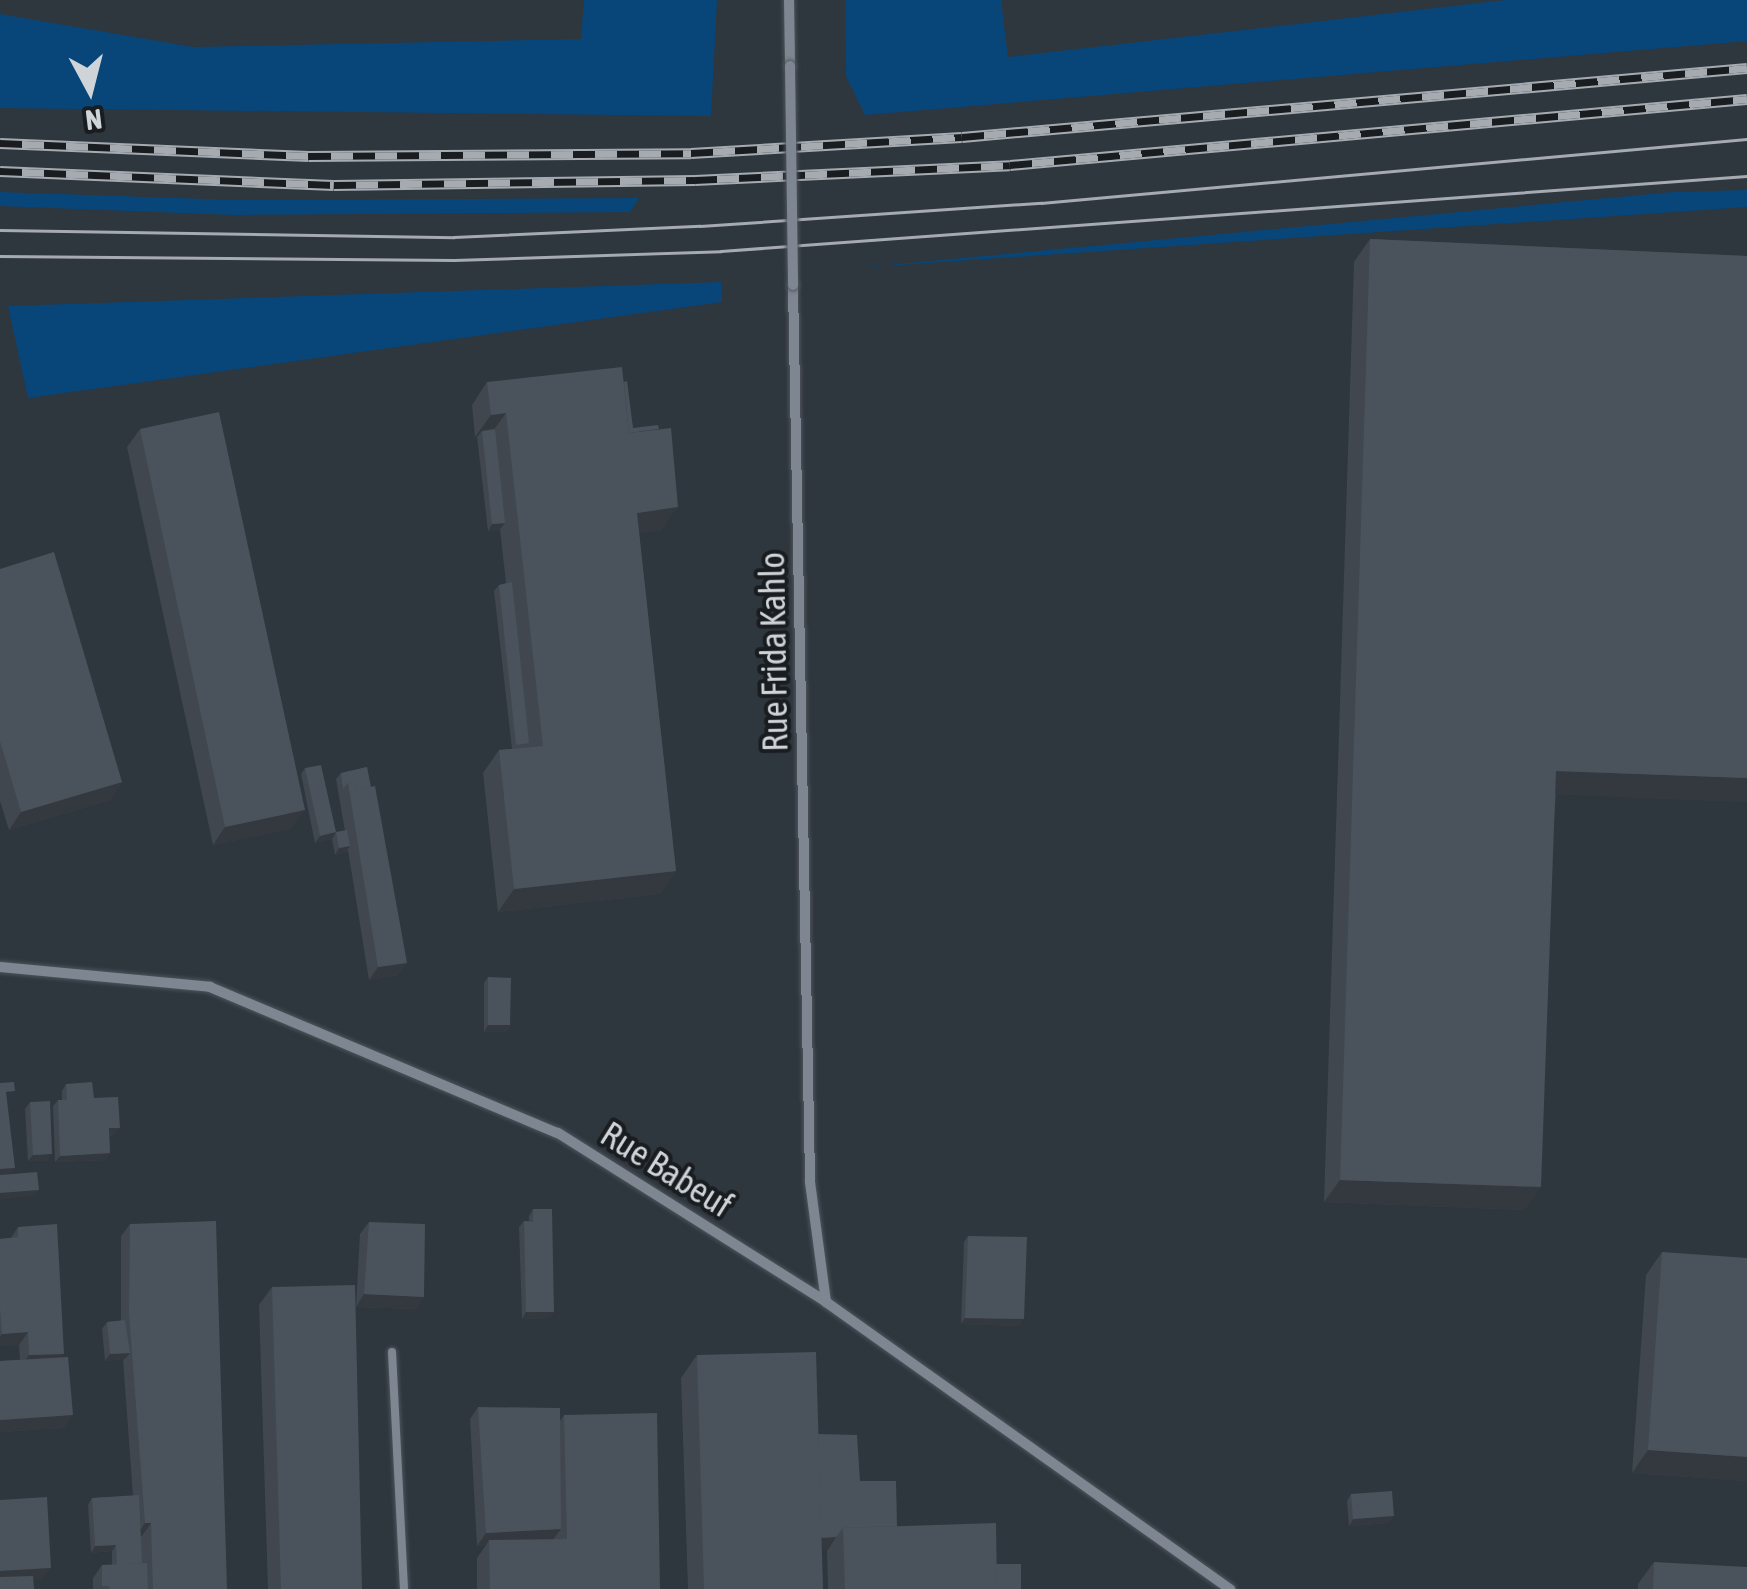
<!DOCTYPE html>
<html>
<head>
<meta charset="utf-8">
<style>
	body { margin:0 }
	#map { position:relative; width:1747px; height:1589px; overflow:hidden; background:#2e363e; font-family:"Asap Condensed",sans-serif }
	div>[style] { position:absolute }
	.green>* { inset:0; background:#084679 }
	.roads { filter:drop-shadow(0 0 2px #4e545b) drop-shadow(0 0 2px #4e545b) }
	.service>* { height:8px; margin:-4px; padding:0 4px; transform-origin:4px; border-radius:4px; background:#7e8791 }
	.minor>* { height:10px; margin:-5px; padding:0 5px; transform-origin:5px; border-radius:5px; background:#7e8791 }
	.tram>* { height:2.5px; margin:-1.25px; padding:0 1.25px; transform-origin:1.25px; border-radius:1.25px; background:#a5abb0 }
	.rail>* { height:11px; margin-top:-5.5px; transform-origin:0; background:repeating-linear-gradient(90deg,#191d20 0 22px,#a5abb0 0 44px); box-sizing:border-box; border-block:2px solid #a5abb0 }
	.bridges { filter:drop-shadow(0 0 2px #4e545b) drop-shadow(0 0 2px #4e545b) }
	.minor-bridge>* { height:10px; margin:-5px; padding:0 5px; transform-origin:5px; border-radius:5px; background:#7e8791 }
	.wall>* { inset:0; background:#40474e }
	.shaded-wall>* { inset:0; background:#343940 }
	.building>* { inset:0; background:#4a525b }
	span { translate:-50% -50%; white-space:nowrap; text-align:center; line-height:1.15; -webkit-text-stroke:8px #191d20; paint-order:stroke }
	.street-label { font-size:35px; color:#cfd4d9 }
	.north { position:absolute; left:40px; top:40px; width:100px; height:100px; -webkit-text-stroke:8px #191d20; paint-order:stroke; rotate:173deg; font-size:28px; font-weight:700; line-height:40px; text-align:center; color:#cfd4d9 }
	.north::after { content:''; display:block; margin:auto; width:35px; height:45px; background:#cfd4d9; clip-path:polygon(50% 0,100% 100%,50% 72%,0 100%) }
</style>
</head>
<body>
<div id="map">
	<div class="green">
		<div style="clip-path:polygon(584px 0,717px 0,711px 116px,0 108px,0 14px,193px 47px,581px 39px)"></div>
		<div style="clip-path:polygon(845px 0,1001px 0,1008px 57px,1505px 0,1747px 0,1747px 41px,865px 115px,846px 76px)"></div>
		<div style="clip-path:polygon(1747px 190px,1747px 207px,855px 268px,1673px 192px)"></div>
		<div style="clip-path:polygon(0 192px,236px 200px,639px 198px,630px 212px,234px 215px,0 206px)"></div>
		<div style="clip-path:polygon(721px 282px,722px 302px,28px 398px,8px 306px)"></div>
	</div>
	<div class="roads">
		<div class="service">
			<div style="left:392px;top:1352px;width:237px;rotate:87.1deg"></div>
		</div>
		<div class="minor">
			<div style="left:789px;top:0;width:66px;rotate:89.1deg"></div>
			<div style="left:793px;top:285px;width:897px;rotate:88.91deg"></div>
			<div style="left:810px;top:1182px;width:121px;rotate:82.4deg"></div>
			<div style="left:0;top:967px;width:211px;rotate:5.4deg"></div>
			<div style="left:210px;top:987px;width:377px;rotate:22.8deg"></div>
			<div style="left:558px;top:1133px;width:317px;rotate:32.2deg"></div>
			<div style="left:826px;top:1302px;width:496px;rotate:35.4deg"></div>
		</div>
	</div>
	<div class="tram">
		<div style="left:0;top:230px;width:454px;rotate:0.9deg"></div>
		<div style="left:454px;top:237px;width:246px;rotate:-2.6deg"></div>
		<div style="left:700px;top:226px;width:342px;rotate:-3.9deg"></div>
		<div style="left:1041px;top:203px;width:709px;rotate:-5.18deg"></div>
		<div style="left:0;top:256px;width:454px;rotate:0.5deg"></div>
		<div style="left:454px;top:260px;width:267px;rotate:-1.9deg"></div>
		<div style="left:721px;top:251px;width:1029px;rotate:-4.18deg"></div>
	</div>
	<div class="rail">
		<div style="left:0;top:143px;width:309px;rotate:2.4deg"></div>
		<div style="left:309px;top:156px;width:382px;rotate:-0.4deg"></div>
		<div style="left:691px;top:153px;width:271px;rotate:-3.4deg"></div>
		<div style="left:962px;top:137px;width:788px;rotate:-5.02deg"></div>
		<div style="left:0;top:171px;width:334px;rotate:2.4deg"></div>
		<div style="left:334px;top:185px;width:361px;rotate:-0.8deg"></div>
		<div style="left:695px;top:180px;width:315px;rotate:-2.7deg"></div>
		<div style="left:1010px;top:165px;width:740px;rotate:-5.12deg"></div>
	</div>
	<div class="bridges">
		<div class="minor-bridge">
			<div style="left:790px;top:66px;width:219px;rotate:89.2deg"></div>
		</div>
	</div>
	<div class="wall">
		<div style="clip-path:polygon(1370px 239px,1747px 256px,1747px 802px,1556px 794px,1525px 1210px,1324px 1202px,1354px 262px)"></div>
		<div style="clip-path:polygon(487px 382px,624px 382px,633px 428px,662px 530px,639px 533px,676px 871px,660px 894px,498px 912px,483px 773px,499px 750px,512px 749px,494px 591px,499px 585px,506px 583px,500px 529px,488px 531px,477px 437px,475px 437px,472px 405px)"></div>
		<div style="clip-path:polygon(140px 429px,292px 828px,213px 845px,127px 447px)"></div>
		<div style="clip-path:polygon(0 569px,122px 782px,110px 800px,9px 830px,0 801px)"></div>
		<div style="clip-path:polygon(367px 767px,398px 975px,369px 980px,348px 850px,346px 852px,335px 855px,332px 839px,315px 843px,301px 774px,305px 768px,336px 832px,345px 831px,336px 779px,341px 773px)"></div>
		<div style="clip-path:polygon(488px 977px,510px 1025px,506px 1032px,484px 1032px,484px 983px)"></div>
		<div style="clip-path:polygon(66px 1084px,94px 1098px,120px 1128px,115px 1134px,109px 1135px,110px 1153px,106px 1160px,55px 1162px,53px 1106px,58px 1100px,62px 1100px,62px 1091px)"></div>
		<div style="clip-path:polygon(30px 1102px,48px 1161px,28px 1161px,25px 1109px)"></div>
		<div style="clip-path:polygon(533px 1209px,554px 1312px,549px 1318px,522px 1319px,519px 1227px,524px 1221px,529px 1221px,529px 1216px)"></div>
		<div style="clip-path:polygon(369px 1222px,424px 1297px,416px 1309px,356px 1307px,360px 1234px)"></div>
		<div style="clip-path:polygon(130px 1224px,227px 1589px,93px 1589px,93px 1578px,102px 1565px,112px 1565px,112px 1551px,91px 1553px,88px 1505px,92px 1498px,133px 1496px,123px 1359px,105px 1361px,102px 1329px,107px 1322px,121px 1321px,121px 1236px)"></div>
		<div style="clip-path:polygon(18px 1227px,62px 1357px,64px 1428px,0 1432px,0 1361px,20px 1360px,19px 1345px,0 1346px,0 1239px,11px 1238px)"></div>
		<div style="clip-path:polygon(968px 1236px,1020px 1326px,961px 1324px,964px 1242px)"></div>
		<div style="clip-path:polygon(1662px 1252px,1747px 1481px,1632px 1473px,1646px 1275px)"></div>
		<div style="clip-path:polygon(272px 1287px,362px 1589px,268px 1589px,259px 1305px)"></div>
		<div style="clip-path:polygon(697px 1355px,818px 1434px,860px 1481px,897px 1526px,996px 1564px,1021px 1589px,828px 1589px,827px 1550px,821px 1550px,823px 1589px,688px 1589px,681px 1378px)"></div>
		<div style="clip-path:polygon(478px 1407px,560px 1421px,564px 1415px,660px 1589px,477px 1589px,477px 1558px,486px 1545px,477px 1546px,470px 1419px)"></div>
		<div style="clip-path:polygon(1351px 1494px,1389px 1523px,1349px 1526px,1347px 1501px)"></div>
		<div style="clip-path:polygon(1654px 1562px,1747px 1589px,1638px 1589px,1638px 1584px)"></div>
	</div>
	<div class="shaded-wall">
		<div style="clip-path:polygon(506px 413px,490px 435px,482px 431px,477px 437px,475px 437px,491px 415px)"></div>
		<div style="clip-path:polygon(678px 507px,662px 530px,621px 536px,637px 513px)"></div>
		<div style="clip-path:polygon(505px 523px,500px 529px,488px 531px,492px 524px)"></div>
		<div style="clip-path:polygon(1556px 771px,1747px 778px,1747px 802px,1541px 794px)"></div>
		<div style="clip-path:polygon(122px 782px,110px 800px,9px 830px,21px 812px)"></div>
		<div style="clip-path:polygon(305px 810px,292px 828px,213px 845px,225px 827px)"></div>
		<div style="clip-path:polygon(336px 832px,332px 839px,315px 843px,320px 836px)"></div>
		<div style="clip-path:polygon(350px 846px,346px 852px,335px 855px,339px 848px)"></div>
		<div style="clip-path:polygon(676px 871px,660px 894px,498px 912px,514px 889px)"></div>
		<div style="clip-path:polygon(407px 963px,398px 975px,369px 980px,378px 967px)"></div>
		<div style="clip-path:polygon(488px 1025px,510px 1025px,506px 1032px,484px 1032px)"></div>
		<div style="clip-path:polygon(109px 1128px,120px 1128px,115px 1134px,105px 1135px)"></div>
		<div style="clip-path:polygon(110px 1153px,106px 1160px,55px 1162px,60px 1156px)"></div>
		<div style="clip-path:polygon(52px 1154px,48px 1161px,28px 1161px,33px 1155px)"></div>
		<div style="clip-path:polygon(15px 1168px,6px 1180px,0 1181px,0 1169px)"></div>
		<div style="clip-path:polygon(1340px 1180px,1541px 1187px,1525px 1210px,1324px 1202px)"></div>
		<div style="clip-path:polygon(39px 1190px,34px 1196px,0 1199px,0 1193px)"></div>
		<div style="clip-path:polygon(364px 1294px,424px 1297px,416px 1309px,356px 1307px)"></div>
		<div style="clip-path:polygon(526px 1312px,554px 1312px,549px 1318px,522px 1319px)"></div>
		<div style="clip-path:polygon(965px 1318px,1024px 1319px,1020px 1326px,961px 1324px)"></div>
		<div style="clip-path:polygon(28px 1332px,19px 1345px,0 1346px,0 1337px,2px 1334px)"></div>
		<div style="clip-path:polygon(130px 1353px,125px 1359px,105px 1361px,110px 1354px)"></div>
		<div style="clip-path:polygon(64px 1354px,56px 1366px,20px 1368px,29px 1355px)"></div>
		<div style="clip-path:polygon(73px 1415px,64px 1428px,0 1432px,0 1420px)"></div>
		<div style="clip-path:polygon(1648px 1450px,1747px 1457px,1747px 1481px,1632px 1473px)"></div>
		<div style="clip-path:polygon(1394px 1516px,1389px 1523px,1349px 1526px,1353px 1519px)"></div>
		<div style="clip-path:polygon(145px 1523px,151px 1523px,142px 1536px,136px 1536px)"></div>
		<div style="clip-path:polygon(561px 1529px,552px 1541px,489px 1540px,486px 1545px,477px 1546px,486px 1533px)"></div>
		<div style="clip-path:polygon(836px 1537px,828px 1550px,805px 1550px,814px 1538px)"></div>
		<div style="clip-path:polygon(116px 1545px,112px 1551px,91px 1553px,95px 1546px)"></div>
		<div style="clip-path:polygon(51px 1568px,42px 1580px,0 1583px,0 1571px)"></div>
	</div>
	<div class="building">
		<div style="clip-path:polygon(1370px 239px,1747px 256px,1747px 778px,1556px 771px,1541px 1187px,1340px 1180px)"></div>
		<div style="clip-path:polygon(622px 367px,629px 433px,671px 428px,678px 507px,637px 513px,676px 871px,514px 889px,499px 750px,543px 746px,506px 413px,491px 415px,487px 382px)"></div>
		<div style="clip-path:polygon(627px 381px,633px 428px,658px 425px,659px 429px,629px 433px,624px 382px)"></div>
		<div style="clip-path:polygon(219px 412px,305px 810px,225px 827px,140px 429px)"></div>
		<div style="clip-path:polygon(495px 429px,505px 523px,492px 524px,482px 431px)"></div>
		<div style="clip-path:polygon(54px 552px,122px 782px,21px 812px,0 741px,0 569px)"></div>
		<div style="clip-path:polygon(512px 582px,529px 743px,516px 745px,499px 585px)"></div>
		<div style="clip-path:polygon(321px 765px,336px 832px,347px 830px,350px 846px,339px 848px,336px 832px,320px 836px,305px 768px)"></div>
		<div style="clip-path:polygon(367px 767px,371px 787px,357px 790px,355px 782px,348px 783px,343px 789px,341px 773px)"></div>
		<div style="clip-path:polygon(355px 782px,357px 790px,375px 786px,407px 963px,378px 967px,348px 783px)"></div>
		<div style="clip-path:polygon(488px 977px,511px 978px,510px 1025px,488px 1025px)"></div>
		<div style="clip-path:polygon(14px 1082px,15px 1091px,6px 1092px,15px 1168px,0 1169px,0 1083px)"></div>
		<div style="clip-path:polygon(92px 1082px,94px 1098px,118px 1097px,120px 1128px,109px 1128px,110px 1153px,60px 1156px,58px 1100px,67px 1100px,66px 1084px)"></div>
		<div style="clip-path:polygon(50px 1101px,52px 1154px,33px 1155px,30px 1102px)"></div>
		<div style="clip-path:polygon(37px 1172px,39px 1190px,0 1193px,0 1175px)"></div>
		<div style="clip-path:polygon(533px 1209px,552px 1209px,554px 1312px,526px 1312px,524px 1221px,533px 1222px)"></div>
		<div style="clip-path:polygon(216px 1221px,227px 1589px,153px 1589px,151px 1523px,145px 1523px,129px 1314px,130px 1224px)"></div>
		<div style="clip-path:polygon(369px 1222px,425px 1224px,424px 1297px,364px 1294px)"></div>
		<div style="clip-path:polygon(57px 1224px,64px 1354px,29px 1355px,28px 1332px,2px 1334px,0 1308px,0 1239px,18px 1237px,18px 1227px)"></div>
		<div style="clip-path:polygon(968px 1236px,1027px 1237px,1024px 1319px,965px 1318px)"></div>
		<div style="clip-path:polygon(1662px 1252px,1747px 1258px,1747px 1457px,1648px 1450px)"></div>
		<div style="clip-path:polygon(355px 1285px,362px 1589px,281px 1589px,272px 1287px)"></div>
		<div style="clip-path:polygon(125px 1320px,130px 1353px,110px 1354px,107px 1322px)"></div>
		<div style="clip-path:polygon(816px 1352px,823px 1589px,704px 1589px,697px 1355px)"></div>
		<div style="clip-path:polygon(68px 1357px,73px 1415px,0 1420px,0 1361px)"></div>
		<div style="clip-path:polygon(478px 1407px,560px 1408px,561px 1529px,486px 1533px)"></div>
		<div style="clip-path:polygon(657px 1413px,660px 1589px,490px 1589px,489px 1540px,567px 1539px,564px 1415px)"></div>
		<div style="clip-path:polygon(818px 1434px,857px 1435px,860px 1481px,896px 1481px,897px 1526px,843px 1528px,836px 1537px,821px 1538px)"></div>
		<div style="clip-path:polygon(1392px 1491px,1394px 1516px,1353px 1519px,1351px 1494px)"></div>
		<div style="clip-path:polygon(139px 1495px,142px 1563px,117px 1565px,116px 1545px,95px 1546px,92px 1498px)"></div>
		<div style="clip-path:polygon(47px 1497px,51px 1568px,0 1571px,0 1500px)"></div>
		<div style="clip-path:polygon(996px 1523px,997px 1589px,845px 1589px,843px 1528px)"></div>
		<div style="clip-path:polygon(1654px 1562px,1747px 1567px,1747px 1589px,1653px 1589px)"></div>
		<div style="clip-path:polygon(147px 1563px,148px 1589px,110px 1589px,109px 1586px,102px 1586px,102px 1565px)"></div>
		<div style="clip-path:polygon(996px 1564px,1021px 1564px,1021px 1589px,997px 1589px)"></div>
		<div style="clip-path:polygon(33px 1576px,34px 1589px,0 1589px,0 1577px)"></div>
	</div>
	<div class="street-label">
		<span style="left:773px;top:652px;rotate:-91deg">Rue Frida Kahlo</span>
		<span style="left:667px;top:1169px;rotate:32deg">Rue Babeuf</span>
	</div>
	<div class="north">N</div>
</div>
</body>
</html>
